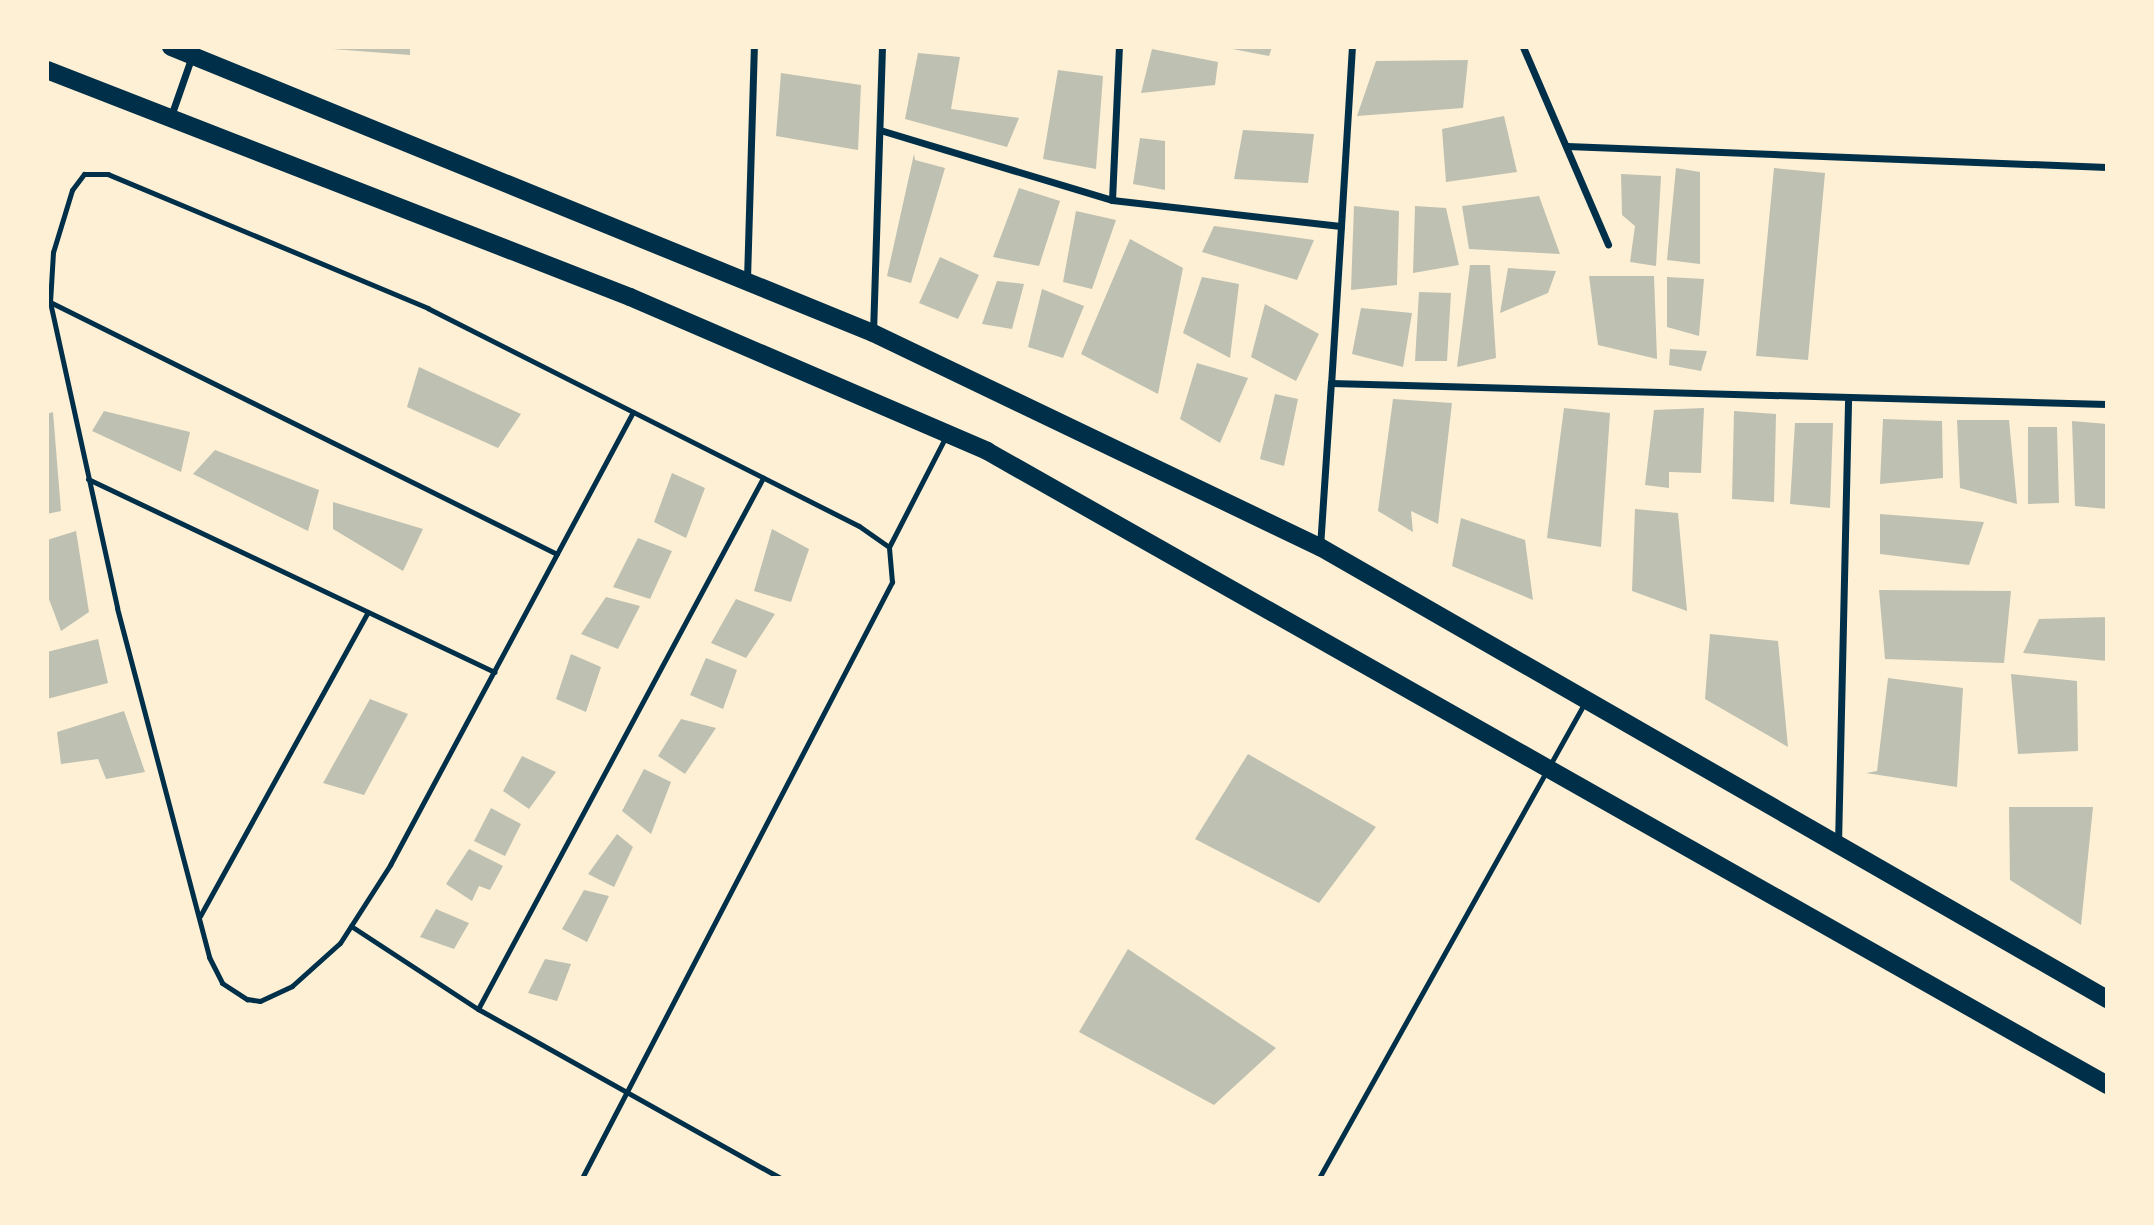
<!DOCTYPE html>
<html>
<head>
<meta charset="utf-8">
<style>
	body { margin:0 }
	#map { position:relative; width:2154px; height:1225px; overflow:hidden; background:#fdf0d5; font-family:"IBM Plex Serif",serif }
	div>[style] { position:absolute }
	.building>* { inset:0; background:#bec0b2 }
	.service>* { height:5px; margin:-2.5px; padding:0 2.5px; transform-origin:2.5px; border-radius:2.5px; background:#003049 }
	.minor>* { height:7px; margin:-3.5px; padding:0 3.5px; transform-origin:3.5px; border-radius:3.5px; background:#003049 }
	.primary>* { height:18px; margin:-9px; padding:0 9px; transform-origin:9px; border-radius:9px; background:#003049 }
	span { translate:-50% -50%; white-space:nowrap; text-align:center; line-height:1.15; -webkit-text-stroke:7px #fdf0d5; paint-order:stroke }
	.frame { position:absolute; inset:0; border:49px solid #fdf0d5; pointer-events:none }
</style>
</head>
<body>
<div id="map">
	<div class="building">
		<div style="clip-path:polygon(333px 47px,410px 47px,410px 55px,333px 49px)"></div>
		<div style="clip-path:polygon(1222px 47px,1272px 47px,1269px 56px)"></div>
		<div style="clip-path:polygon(1152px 49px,1218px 62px,1215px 85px,1141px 93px)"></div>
		<div style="clip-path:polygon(918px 53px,960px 57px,951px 109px,1019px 118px,1007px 147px,905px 119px)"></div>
		<div style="clip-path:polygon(1468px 60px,1463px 108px,1357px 116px,1376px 61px)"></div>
		<div style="clip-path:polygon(1058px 70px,1103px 76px,1096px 169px,1043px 159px)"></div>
		<div style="clip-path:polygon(781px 73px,861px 85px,858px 150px,776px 136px)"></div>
		<div style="clip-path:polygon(1504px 116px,1517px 172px,1446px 182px,1442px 129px)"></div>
		<div style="clip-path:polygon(1243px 130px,1314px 134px,1308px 183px,1234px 179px)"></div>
		<div style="clip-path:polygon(1140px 138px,1165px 141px,1165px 190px,1133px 184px)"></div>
		<div style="clip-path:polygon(914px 154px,915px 160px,945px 168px,911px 283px,887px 276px)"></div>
		<div style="clip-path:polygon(1676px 168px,1700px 172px,1700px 264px,1667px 260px)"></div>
		<div style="clip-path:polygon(1774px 168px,1825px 173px,1808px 360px,1756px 356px)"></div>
		<div style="clip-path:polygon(1621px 174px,1661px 176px,1656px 266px,1630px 262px,1635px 226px,1622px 215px)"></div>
		<div style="clip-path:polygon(1019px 188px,1060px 201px,1039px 266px,993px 257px)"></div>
		<div style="clip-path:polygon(1539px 196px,1560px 254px,1469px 249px,1462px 206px)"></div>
		<div style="clip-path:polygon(1354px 206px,1399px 211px,1397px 285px,1351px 290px)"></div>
		<div style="clip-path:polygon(1415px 206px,1446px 208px,1459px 265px,1413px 273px)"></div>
		<div style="clip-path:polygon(1076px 211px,1116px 220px,1092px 289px,1063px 282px)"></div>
		<div style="clip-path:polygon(1214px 226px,1314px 240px,1297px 280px,1202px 252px)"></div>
		<div style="clip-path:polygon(1130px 239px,1183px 268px,1158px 394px,1081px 354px)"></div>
		<div style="clip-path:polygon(940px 257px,979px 275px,958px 319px,919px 303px)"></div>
		<div style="clip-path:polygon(1470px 265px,1490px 265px,1496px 358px,1457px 367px)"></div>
		<div style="clip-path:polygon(1508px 268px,1556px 271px,1548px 293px,1500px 313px)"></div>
		<div style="clip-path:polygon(1589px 276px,1654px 276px,1657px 359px,1598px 345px)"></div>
		<div style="clip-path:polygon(1202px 277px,1239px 284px,1230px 358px,1183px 333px)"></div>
		<div style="clip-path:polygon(1667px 277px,1704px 279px,1699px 336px,1667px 327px)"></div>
		<div style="clip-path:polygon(997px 281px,1024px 284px,1012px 329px,982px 324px)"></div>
		<div style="clip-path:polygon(1042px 289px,1084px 306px,1063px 358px,1028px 347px)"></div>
		<div style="clip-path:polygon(1419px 292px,1451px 293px,1447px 361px,1415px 361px)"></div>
		<div style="clip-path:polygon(1265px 304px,1319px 334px,1296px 381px,1251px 357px)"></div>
		<div style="clip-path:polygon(1361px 308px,1412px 313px,1403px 367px,1352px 354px)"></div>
		<div style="clip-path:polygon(1670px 349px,1707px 351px,1701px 371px,1669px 365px)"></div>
		<div style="clip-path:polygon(1197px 363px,1248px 378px,1220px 443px,1180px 419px)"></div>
		<div style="clip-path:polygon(419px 367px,521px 414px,498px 448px,407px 407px)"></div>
		<div style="clip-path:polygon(1275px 394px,1298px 399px,1284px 466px,1260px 459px)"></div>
		<div style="clip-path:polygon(1393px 399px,1452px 403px,1438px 524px,1411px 511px,1413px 532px,1378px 511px)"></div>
		<div style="clip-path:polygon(1564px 408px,1610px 413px,1601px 547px,1547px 538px)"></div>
		<div style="clip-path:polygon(1704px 408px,1701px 473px,1669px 472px,1669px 488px,1645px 485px,1654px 410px)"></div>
		<div style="clip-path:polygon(104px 411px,190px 432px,181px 472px,92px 431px)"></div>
		<div style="clip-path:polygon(1734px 411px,1776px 414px,1774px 502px,1732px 499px)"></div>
		<div style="clip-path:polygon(53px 412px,61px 511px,47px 514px,47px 414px)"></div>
		<div style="clip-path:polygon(1883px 419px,1942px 421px,1943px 478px,1880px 484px)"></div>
		<div style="clip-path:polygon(1957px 420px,2009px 420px,2017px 504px,1960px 488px)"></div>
		<div style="clip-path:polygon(2072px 421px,2107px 424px,2107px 509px,2075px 506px)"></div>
		<div style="clip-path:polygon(1795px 423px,1833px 423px,1830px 508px,1790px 504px)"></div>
		<div style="clip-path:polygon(2028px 427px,2057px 427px,2059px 503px,2028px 504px)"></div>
		<div style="clip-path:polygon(215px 450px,319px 490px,308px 531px,193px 474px)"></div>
		<div style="clip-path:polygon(672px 473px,705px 488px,686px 538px,654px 522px)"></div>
		<div style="clip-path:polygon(333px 502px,423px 529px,403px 571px,333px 529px)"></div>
		<div style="clip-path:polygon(1635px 509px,1678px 513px,1687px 611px,1632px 591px)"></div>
		<div style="clip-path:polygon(1880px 514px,1984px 522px,1969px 565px,1880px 554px)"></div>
		<div style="clip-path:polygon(1461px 518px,1525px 540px,1533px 600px,1452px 566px)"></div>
		<div style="clip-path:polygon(772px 529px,809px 549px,791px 602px,754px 591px)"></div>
		<div style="clip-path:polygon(76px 531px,89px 612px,61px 631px,47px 594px,47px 540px)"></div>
		<div style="clip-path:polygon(638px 538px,672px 551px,650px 599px,613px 587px)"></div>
		<div style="clip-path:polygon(1879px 590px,2011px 591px,2004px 663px,1885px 659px)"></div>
		<div style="clip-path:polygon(606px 597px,640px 606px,618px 649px,581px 634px)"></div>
		<div style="clip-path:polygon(736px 599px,775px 614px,746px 658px,711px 643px)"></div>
		<div style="clip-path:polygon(2107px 617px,2107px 661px,2023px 653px,2039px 619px)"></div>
		<div style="clip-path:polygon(1710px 634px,1778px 641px,1788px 747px,1705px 699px)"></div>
		<div style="clip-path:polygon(98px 639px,108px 683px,47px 699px,47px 652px)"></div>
		<div style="clip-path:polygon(571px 654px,601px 667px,586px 712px,556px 699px)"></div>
		<div style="clip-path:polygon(706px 658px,737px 670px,723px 709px,690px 695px)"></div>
		<div style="clip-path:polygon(2011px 674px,2077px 681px,2078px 751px,2018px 754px)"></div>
		<div style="clip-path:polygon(1888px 678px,1963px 688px,1957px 787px,1866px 773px,1877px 771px)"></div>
		<div style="clip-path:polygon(370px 699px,408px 714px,364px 795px,323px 783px)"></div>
		<div style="clip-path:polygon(124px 711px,145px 772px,106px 779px,98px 759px,61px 764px,57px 732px)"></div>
		<div style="clip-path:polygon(681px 719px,716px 728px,685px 774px,658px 756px)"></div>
		<div style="clip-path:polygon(1248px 754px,1376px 827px,1319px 903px,1195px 839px)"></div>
		<div style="clip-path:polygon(522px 756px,556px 772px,529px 809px,503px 791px)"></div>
		<div style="clip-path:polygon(644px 769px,671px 782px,651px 834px,622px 811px)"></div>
		<div style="clip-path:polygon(2009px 807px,2093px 807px,2081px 925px,2010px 880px)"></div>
		<div style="clip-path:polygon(491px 808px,521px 824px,505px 856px,474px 841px)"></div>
		<div style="clip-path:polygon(617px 834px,633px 847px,614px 887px,588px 874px)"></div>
		<div style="clip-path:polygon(469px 849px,503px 866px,490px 890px,479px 886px,472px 901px,446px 884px)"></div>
		<div style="clip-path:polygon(584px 890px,609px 896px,587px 942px,562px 929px)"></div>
		<div style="clip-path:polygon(436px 909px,469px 923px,454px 949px,420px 937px)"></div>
		<div style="clip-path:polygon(1128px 949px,1276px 1048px,1214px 1105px,1079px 1032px)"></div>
		<div style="clip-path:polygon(545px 959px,571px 964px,557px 1001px,528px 993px)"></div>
	</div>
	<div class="service">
		<div style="left:50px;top:302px;width:566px;rotate:26.43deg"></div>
		<div style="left:88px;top:479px;width:450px;rotate:25.4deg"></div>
		<div style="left:889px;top:547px;width:123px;rotate:-62.8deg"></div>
		<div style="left:200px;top:916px;width:347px;rotate:-61.1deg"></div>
		<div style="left:351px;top:926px;width:152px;rotate:33.2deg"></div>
		<div style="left:478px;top:1009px;width:346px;rotate:29.2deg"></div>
		<div style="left:478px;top:1009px;width:603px;rotate:-61.78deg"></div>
		<div style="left:582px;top:1178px;width:672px;rotate:-62.52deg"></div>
		<div style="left:892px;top:582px;width:35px;rotate:-95deg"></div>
		<div style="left:889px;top:547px;width:37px;rotate:-145deg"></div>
		<div style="left:859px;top:526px;width:483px;rotate:-153.2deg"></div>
		<div style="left:428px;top:308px;width:347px;rotate:-157.3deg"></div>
		<div style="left:108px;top:174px;width:24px;rotate:180deg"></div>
		<div style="left:84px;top:174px;width:20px;rotate:127deg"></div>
		<div style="left:72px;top:190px;width:65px;rotate:107deg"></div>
		<div style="left:53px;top:252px;width:50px;rotate:93.4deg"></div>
		<div style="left:50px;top:302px;width:313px;rotate:77.6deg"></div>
		<div style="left:117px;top:608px;width:361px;rotate:75.2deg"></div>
		<div style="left:209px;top:957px;width:29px;rotate:63deg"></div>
		<div style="left:222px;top:983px;width:30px;rotate:33deg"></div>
		<div style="left:247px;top:999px;width:13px;rotate:9deg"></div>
		<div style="left:260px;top:1001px;width:35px;rotate:-25deg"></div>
		<div style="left:292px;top:986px;width:64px;rotate:-41.9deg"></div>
		<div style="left:340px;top:943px;width:93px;rotate:-57.3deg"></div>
		<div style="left:390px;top:865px;width:514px;rotate:-61.79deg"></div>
		<div style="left:1319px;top:1178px;width:543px;rotate:-60.79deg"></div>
	</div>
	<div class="minor">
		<div style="left:1523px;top:47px;width:215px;rotate:66.7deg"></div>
		<div style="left:171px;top:116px;width:73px;rotate:-70.8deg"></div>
		<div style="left:880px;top:130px;width:242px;rotate:16.8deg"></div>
		<div style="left:1112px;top:200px;width:230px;rotate:6.5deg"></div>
		<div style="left:1341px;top:226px;width:179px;rotate:-86.5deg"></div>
		<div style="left:1567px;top:146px;width:540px;rotate:2.23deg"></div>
		<div style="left:1112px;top:200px;width:153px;rotate:-87.4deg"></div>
		<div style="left:1341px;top:226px;width:157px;rotate:93.6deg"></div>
		<div style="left:1331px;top:383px;width:776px;rotate:1.55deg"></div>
		<div style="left:747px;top:279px;width:232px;rotate:-88.3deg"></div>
		<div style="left:873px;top:333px;width:286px;rotate:-88.2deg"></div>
		<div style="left:1320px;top:547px;width:164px;rotate:-86.2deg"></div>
		<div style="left:1838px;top:844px;width:444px;rotate:-88.7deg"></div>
	</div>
	<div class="primary">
		<div style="left:171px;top:47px;width:758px;rotate:22.17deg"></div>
		<div style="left:873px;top:333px;width:496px;rotate:25.6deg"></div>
		<div style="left:1320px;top:547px;width:908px;rotate:29.87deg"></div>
		<div style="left:47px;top:70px;width:626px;rotate:21.27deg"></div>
		<div style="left:630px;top:297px;width:389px;rotate:23.3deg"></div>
		<div style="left:987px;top:451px;width:1287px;rotate:29.51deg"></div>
	</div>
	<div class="frame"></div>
</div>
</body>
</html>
